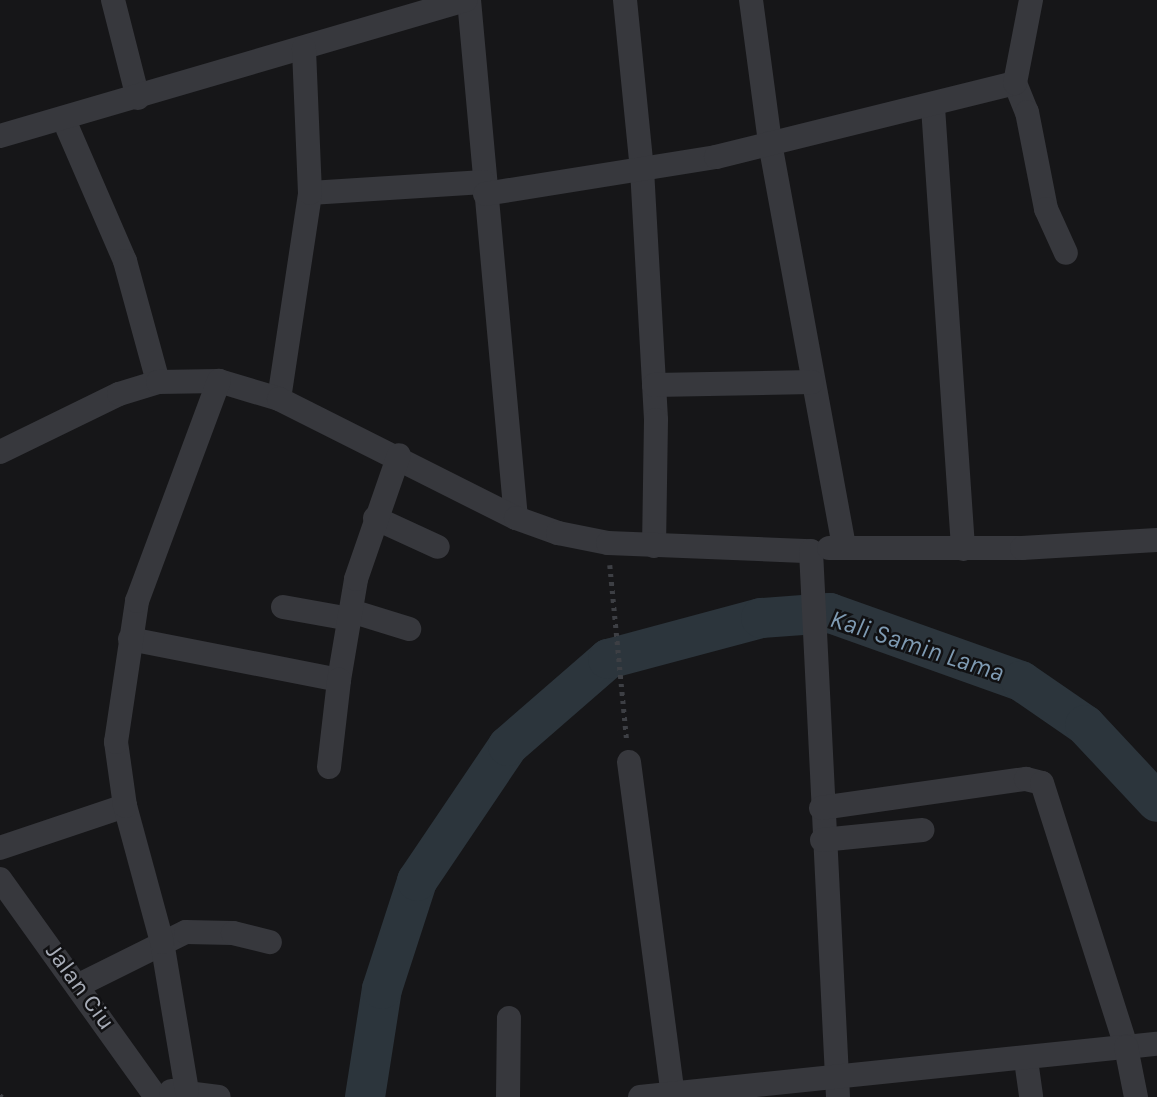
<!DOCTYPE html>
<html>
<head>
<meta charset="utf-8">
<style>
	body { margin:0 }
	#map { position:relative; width:1157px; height:1097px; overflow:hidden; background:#161618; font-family:Karla,sans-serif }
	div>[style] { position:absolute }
	.river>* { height:40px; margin:-20px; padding:0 20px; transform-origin:20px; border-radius:20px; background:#2c353c }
	.path>* { height:4.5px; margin-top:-2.25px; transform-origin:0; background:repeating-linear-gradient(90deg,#3d3f44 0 3.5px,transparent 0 8.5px) }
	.minor>* { height:24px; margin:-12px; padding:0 12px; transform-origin:12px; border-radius:12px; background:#37383d }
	span { translate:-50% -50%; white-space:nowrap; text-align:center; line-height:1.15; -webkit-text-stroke:5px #111113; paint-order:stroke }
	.street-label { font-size:24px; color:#a8adb8 }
	.water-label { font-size:26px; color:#7f9bb3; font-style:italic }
</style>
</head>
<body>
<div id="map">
	<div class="river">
		<div style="left:365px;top:1097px;width:109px;rotate:-81.1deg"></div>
		<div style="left:382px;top:989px;width:114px;rotate:-72deg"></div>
		<div style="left:417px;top:881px;width:163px;rotate:-56deg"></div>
		<div style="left:508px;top:746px;width:133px;rotate:-41deg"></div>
		<div style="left:608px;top:659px;width:158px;rotate:-15deg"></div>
		<div style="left:761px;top:618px;width:69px;rotate:-4.1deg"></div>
		<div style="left:830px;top:613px;width:203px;rotate:19.6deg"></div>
		<div style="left:1021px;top:681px;width:78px;rotate:34.5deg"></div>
		<div style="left:1085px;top:725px;width:105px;rotate:46.9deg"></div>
	</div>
	<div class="path">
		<div style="left:610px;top:565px;width:177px;rotate:84.5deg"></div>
		<div style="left:0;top:1095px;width:3px;rotate:45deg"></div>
	</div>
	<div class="minor">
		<div style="left:113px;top:0;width:101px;rotate:75.7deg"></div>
		<div style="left:469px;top:0;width:520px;rotate:84.82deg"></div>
		<div style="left:625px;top:0;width:170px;rotate:84.3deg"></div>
		<div style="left:642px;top:169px;width:251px;rotate:86.8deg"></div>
		<div style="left:656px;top:420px;width:126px;rotate:90.9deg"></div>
		<div style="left:751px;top:0;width:144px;rotate:82.4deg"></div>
		<div style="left:770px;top:143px;width:410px;rotate:79.6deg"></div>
		<div style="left:1015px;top:83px;width:31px;rotate:68deg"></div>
		<div style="left:1027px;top:112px;width:99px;rotate:78.9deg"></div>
		<div style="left:1046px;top:209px;width:48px;rotate:65.6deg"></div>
		<div style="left:933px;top:107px;width:443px;rotate:86.1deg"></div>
		<div style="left:64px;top:120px;width:154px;rotate:66.6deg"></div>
		<div style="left:125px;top:261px;width:125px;rotate:74.7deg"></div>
		<div style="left:0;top:136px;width:485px;rotate:-16.3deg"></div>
		<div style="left:310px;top:193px;width:174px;rotate:-3.6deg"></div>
		<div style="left:485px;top:194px;width:234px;rotate:-9.1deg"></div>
		<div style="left:716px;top:157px;width:308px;rotate:-13.9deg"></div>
		<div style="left:1015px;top:83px;width:85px;rotate:-79.1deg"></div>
		<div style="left:654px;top:385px;width:158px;rotate:-1.1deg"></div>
		<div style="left:279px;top:399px;width:208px;rotate:-81.4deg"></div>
		<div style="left:310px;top:193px;width:145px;rotate:-92.4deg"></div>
		<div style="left:0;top:452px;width:132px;rotate:-26deg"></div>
		<div style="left:119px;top:394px;width:41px;rotate:-17.1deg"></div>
		<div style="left:158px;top:382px;width:61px;rotate:-0.9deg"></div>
		<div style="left:219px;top:381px;width:63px;rotate:16.7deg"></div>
		<div style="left:279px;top:399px;width:265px;rotate:26.7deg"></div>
		<div style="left:516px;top:518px;width:45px;rotate:19.7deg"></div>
		<div style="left:558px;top:533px;width:51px;rotate:11.3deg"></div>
		<div style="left:608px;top:543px;width:203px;rotate:2.3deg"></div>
		<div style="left:811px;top:551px;width:547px;rotate:87.17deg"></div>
		<div style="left:375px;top:518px;width:69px;rotate:24.7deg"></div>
		<div style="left:829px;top:548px;width:193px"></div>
		<div style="left:1022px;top:548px;width:135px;rotate:-3.4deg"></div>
		<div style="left:283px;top:607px;width:68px;rotate:10.2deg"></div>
		<div style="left:351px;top:611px;width:61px;rotate:17.2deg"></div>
		<div style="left:130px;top:639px;width:213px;rotate:11.1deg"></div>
		<div style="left:339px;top:680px;width:102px;rotate:-80.4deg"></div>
		<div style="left:356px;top:579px;width:131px;rotate:-70.9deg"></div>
		<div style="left:629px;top:762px;width:338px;rotate:82.5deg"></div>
		<div style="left:329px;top:767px;width:88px;rotate:-83.4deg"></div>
		<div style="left:821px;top:808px;width:207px;rotate:-8.1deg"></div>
		<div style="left:1026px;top:779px;width:16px;rotate:14deg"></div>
		<div style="left:1042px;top:783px;width:277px;rotate:72.3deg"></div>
		<div style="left:1126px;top:1047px;width:31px;rotate:-6deg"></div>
		<div style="left:822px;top:840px;width:101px;rotate:-5.7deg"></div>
		<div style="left:0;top:848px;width:132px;rotate:-18.6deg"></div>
		<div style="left:0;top:879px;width:268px;rotate:54.4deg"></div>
		<div style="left:79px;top:985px;width:119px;rotate:-26.4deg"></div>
		<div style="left:186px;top:932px;width:47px;rotate:1.2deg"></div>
		<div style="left:233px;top:933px;width:38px;rotate:14deg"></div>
		<div style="left:1026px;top:1060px;width:37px;rotate:82deg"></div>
		<div style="left:171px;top:1091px;width:48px;rotate:7.1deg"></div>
		<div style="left:187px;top:1091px;width:151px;rotate:-99.5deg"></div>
		<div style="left:162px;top:942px;width:141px;rotate:-105.2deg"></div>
		<div style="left:125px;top:806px;width:65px;rotate:-98deg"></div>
		<div style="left:116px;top:742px;width:143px;rotate:-81.5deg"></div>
		<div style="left:137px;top:601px;width:235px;rotate:-69.6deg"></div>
		<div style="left:508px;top:1097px;width:79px;rotate:-89.3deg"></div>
		<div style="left:640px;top:1097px;width:489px;rotate:-5.9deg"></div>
		<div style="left:1126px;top:1047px;width:51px;rotate:78.7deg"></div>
	</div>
	<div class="street-label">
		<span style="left:80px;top:987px;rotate:54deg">Jalan Ciu</span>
	</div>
	<div class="water-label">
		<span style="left:917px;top:646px;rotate:18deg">Kali Samin Lama</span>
	</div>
</div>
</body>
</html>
